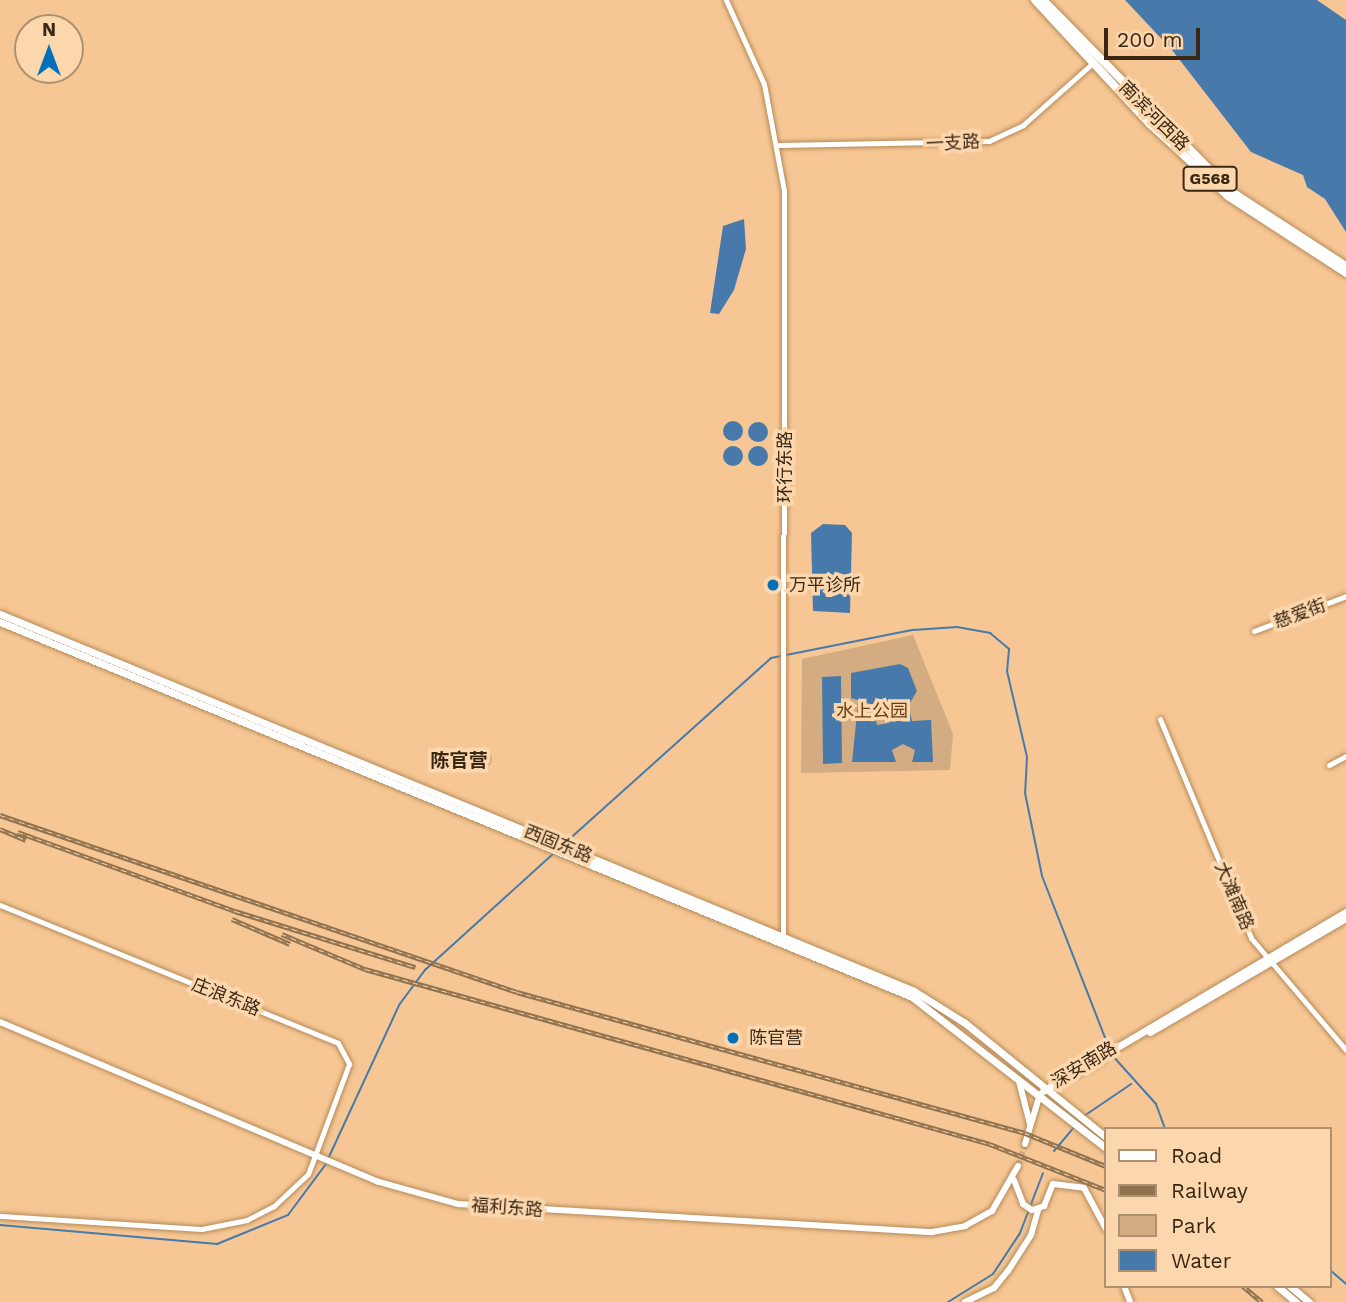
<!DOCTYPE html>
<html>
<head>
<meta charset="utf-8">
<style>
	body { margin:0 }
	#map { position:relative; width:1346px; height:1302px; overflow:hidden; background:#f6c794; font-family:"Work Sans","Noto Sans SC",sans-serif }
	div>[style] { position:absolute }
	.green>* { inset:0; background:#d3ac82 }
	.round { border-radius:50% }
	.water>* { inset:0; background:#477aaa }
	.stream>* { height:2px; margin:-1px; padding:0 1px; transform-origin:1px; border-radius:1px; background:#477aaa }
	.secondary-tunnel>* { height:6px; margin-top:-3px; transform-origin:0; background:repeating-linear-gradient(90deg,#d0a77a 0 6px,transparent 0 9px) }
	.roads { filter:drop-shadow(0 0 2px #b68a58) drop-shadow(0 0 2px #b68a58) }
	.tertiary>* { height:5px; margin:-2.5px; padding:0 2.5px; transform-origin:2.5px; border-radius:2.5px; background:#fff }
	.secondary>* { height:6px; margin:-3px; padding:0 3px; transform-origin:3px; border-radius:3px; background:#fff }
	.primary>* { height:7px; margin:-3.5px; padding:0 3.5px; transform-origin:3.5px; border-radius:3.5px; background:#fff }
	.trunk>* { height:8px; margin:-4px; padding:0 4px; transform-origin:4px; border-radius:4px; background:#fff }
	.rail>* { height:4.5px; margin-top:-2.25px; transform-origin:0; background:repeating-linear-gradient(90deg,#fcd7ae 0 5px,#91724f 0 10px); box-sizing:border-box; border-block:2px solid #91724f }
	.dots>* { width:19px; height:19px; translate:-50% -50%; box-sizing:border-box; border:4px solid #fcd7ae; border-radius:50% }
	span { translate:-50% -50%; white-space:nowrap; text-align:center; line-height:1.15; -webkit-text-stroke:7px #fcd7ae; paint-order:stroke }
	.shield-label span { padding:2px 5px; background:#fcd7ae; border:2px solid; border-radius:5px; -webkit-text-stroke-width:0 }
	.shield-label { font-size:16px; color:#392713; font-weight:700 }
	.street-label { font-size:18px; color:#392713 }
	.poi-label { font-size:18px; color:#392713 }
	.left { translate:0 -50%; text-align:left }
	.park-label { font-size:18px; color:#644216 }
	.neighbourhood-label { font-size:19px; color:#392713; font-weight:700 }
	.legend { position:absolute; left:1104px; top:1127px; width:228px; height:161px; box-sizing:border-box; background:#fcd7ae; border:2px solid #ae9170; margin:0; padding:9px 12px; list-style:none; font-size:21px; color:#392713 }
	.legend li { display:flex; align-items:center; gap:14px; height:35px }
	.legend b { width:35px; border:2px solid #ae9170 }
	.north { position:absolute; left:14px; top:14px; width:70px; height:70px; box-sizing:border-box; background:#fcd7ae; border:2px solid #ae9170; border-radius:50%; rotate:0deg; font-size:19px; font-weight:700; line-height:28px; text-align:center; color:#392713 }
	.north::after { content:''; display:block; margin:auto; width:24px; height:32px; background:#036eba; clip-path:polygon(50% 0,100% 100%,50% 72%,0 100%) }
	.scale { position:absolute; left:1104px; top:28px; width:96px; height:32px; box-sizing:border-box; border:4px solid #392713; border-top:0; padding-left:9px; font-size:21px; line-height:24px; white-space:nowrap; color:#392713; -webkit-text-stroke:5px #fcd7ae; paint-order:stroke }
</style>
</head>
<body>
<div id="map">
	<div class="green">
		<div style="clip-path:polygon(913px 635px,953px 734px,950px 770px,801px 773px,802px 659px)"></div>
		<div class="round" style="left:472px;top:749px;width:20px;height:20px"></div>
	</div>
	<div class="water">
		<div style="clip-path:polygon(1125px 0,1317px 0,1346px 20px,1346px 232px,1325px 199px,1307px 187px,1303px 175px,1251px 152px,1172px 50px)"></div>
		<div style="clip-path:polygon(744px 219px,746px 249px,734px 290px,719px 314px,710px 313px,723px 226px)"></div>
		<div class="round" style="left:723px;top:421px;width:20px;height:20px"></div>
		<div class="round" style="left:748px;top:422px;width:20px;height:20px"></div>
		<div class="round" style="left:748px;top:446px;width:20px;height:20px"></div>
		<div class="round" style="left:723px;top:446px;width:20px;height:20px"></div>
		<div style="clip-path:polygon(823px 524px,845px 525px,852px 533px,850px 613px,813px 611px,811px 533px)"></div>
		<div style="clip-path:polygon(900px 664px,908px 668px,917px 691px,907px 708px,890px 710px,851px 698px,851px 673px)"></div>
		<div style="clip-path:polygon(841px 676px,842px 763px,823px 764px,822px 677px)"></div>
		<div style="clip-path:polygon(858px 704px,873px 708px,877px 725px,889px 723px,896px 711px,910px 711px,912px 721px,931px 720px,933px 762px,912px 762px,915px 750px,903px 744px,892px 750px,896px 762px,852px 762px)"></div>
	</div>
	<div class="stream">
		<div style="left:565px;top:843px;width:277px;rotate:-41.9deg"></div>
		<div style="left:771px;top:658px;width:145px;rotate:-11.2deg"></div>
		<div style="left:913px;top:630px;width:44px;rotate:-3.9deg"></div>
		<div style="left:957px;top:627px;width:34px;rotate:10deg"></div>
		<div style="left:990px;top:633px;width:25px;rotate:40deg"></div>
		<div style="left:1009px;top:649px;width:22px;rotate:95deg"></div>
		<div style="left:1007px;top:671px;width:88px;rotate:76.9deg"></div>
		<div style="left:1027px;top:757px;width:36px;rotate:93deg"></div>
		<div style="left:1025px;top:793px;width:85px;rotate:78.4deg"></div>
		<div style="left:1042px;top:876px;width:185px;rotate:68.7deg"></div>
		<div style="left:1111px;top:1054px;width:67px;rotate:48deg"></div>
		<div style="left:1156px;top:1104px;width:27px;rotate:70deg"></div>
		<div style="left:1084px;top:1116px;width:57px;rotate:-34.2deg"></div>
		<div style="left:1054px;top:1151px;width:30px;rotate:-50deg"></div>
		<div style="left:328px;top:1159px;width:170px;rotate:-65.2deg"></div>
		<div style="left:399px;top:1005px;width:44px;rotate:-53.4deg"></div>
		<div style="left:425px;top:970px;width:173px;rotate:-42.2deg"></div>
		<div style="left:0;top:1225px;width:218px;rotate:5deg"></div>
		<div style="left:217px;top:1244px;width:77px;rotate:-22.2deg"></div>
		<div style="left:288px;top:1215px;width:64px;rotate:-53.3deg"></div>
		<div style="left:1330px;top:1270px;width:21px;rotate:41deg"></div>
		<div style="left:948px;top:1302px;width:53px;rotate:-31.9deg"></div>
		<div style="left:993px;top:1274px;width:49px;rotate:-56.6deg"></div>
		<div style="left:1020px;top:1233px;width:64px;rotate:-69deg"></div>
	</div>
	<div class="secondary-tunnel">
		<div style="left:1018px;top:1166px;width:23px;rotate:-72deg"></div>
	</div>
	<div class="roads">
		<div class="tertiary">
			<div style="left:726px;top:0;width:92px;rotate:65.7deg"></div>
			<div style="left:764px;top:84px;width:109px;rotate:79.4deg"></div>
			<div style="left:784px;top:191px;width:747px;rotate:90.08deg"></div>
			<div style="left:779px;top:145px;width:210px;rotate:-1.1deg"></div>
			<div style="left:989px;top:141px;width:38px;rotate:-25deg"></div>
			<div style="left:1023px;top:125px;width:95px;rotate:-41.6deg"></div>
			<div style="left:1254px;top:631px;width:98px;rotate:-20.8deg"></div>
			<div style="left:1160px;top:719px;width:237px;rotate:67.4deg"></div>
			<div style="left:1251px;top:938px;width:147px;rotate:49.7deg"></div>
			<div style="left:1329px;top:765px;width:19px;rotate:-28deg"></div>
			<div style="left:0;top:905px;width:365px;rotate:22.2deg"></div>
			<div style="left:338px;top:1043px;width:24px;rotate:62deg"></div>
			<div style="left:349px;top:1064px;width:117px;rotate:110.4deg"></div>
			<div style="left:308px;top:1174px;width:47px;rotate:136.7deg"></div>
			<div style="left:274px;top:1206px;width:30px;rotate:153deg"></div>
			<div style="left:247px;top:1220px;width:46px;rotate:168.7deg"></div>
			<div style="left:202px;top:1229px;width:202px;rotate:-176.3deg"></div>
		</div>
		<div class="secondary">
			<div style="left:0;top:1022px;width:411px;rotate:22.9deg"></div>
			<div style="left:379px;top:1182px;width:82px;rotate:15.6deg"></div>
			<div style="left:458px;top:1204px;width:475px;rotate:3.4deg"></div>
			<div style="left:932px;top:1232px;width:34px;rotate:-10deg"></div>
			<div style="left:965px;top:1226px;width:31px;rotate:-29deg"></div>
			<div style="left:992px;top:1211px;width:52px;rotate:-60deg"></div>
			<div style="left:1019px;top:1081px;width:44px;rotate:75.7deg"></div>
			<div style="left:1025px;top:1144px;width:52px;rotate:-73.3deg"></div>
			<div style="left:1014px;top:1180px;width:26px;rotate:69deg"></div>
			<div style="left:1023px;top:1204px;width:11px;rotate:34deg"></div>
			<div style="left:1032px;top:1210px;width:13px;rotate:-18deg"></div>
			<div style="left:1044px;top:1206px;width:24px;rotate:-68deg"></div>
			<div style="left:1053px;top:1184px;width:31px;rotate:7deg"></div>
			<div style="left:1084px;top:1188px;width:47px;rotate:61.8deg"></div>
			<div style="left:1124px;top:1286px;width:17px;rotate:69deg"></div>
			<div style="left:965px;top:1302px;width:32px;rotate:-26deg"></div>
			<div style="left:994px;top:1288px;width:22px;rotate:-51deg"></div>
			<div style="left:1008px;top:1271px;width:43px;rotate:-57.4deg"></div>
			<div style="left:1031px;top:1235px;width:26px;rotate:-74deg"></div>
		</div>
		<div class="primary">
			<div style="left:0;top:614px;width:989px;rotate:22.41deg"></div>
			<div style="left:914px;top:991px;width:60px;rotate:32.1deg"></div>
			<div style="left:965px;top:1023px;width:181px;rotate:39deg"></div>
			<div style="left:0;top:622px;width:986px;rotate:22.35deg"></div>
			<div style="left:912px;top:997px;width:246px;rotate:37.9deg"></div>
			<div style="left:1150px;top:1032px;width:227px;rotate:-30.2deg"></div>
			<div style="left:1067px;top:1078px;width:38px;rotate:-29deg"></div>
			<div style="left:1043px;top:1091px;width:352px;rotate:-30.6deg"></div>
			<div style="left:1277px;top:1286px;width:25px;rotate:40deg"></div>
			<div style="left:1290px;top:1286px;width:25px;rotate:40deg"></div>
		</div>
		<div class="trunk">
			<div style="left:1035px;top:0;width:169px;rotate:47.2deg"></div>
			<div style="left:1150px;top:124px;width:106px;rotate:42.7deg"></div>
			<div style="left:1228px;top:196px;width:141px;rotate:33.1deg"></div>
			<div style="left:1043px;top:0;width:269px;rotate:45.5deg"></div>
			<div style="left:1232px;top:192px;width:136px;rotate:33deg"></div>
		</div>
	</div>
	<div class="rail">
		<div style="left:0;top:815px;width:546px;rotate:18.9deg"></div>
		<div style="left:517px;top:992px;width:527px;rotate:15.51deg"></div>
		<div style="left:1025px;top:1133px;width:87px;rotate:22.2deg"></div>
		<div style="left:0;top:829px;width:28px;rotate:23deg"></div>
		<div style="left:18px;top:832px;width:231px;rotate:20deg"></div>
		<div style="left:235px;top:911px;width:189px;rotate:17.3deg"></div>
		<div style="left:232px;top:919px;width:63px;rotate:23.3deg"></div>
		<div style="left:282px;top:934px;width:90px;rotate:22.9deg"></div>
		<div style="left:365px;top:969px;width:649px;rotate:15.64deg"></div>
		<div style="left:990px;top:1144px;width:125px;rotate:21.6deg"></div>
		<div style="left:1243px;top:1286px;width:25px;rotate:40deg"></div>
	</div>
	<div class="dots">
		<div style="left:773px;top:585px;background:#036eba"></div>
		<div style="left:733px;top:1038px;background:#036eba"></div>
	</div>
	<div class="shield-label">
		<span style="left:1210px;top:179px">G568</span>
	</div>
	<div class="street-label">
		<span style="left:1154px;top:116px;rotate:45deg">南滨河西路</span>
		<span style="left:953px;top:143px;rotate:-3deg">一支路</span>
		<span style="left:785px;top:467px;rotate:-90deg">环行东路</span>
		<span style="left:1300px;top:614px;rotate:-20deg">慈爱街</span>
		<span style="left:558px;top:844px;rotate:22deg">西固东路</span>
		<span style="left:1234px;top:896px;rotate:67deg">大滩南路</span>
		<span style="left:226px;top:997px;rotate:22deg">庄浪东路</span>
		<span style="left:1084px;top:1065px;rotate:-31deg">深安南路</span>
		<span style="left:507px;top:1208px;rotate:4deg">福利东路</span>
	</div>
	<div class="poi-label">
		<span class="left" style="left:789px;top:585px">万平诊所</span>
		<span class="left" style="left:749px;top:1038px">陈官营</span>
	</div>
	<div class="park-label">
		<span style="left:872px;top:711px">水上公园</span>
	</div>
	<div class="neighbourhood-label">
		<span style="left:459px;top:761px">陈官营</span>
	</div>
	<ul class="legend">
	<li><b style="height:9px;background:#fff"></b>Road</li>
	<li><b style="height:9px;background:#91724f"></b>Railway</li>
	<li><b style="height:19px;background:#d3ac82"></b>Park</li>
	<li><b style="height:19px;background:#477aaa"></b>Water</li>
	</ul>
	<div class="north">N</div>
	<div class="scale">200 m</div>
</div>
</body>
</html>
